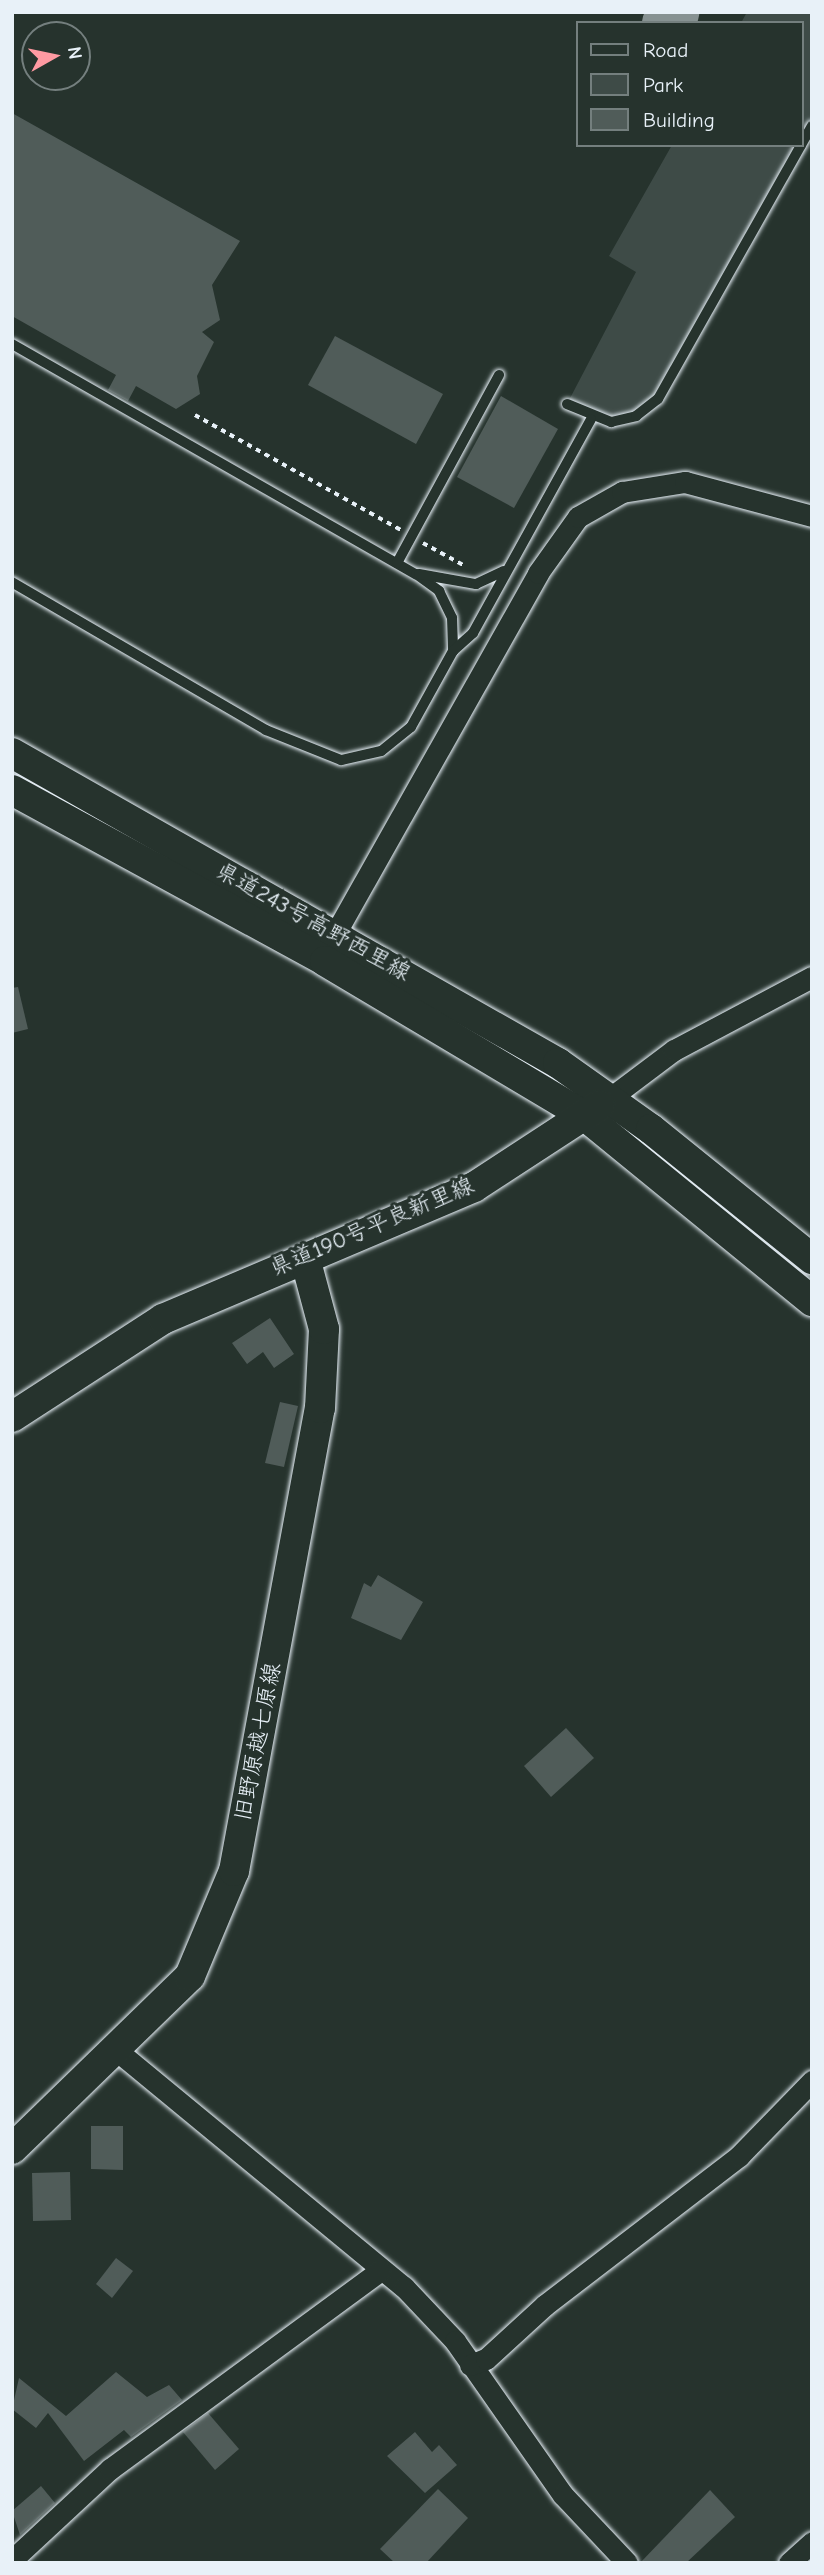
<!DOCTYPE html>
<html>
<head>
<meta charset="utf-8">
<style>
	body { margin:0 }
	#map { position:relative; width:824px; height:2575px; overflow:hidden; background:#26332d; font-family:"Comic Neue","Klee One",sans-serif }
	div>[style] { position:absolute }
	.green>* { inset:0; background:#3e4b47 }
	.taxiway>* { height:51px; margin:-25.5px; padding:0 25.5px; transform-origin:25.5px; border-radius:25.5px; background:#879292 }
	.building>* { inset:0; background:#505c59 }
	.path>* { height:3.5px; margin-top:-1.75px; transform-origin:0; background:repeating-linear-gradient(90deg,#e8f1f8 0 5px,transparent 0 10px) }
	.roads { filter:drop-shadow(0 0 2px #e8f1f8) drop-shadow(0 0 2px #e8f1f8) }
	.lane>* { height:10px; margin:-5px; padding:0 5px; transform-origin:5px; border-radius:5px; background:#26332d }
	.street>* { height:21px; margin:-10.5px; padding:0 10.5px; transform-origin:10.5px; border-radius:10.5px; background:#26332d }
	.secondary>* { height:30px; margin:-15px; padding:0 15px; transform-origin:15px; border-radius:15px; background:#26332d }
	span { translate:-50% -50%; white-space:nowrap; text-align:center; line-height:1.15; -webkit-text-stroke:6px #26332d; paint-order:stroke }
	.street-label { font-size:23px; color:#e8f1f8 }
	.frame { position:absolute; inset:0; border:14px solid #e8f1f8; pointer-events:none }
	.legend { position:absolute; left:576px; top:21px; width:228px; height:126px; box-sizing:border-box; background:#26332d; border:2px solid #747f7e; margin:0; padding:9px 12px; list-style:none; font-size:21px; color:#e8f1f8 }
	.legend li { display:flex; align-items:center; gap:14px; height:35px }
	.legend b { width:35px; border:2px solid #747f7e }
	.north { position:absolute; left:21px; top:21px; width:70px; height:70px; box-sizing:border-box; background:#26332d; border:2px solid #747f7e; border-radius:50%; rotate:81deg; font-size:19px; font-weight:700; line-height:28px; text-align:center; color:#e8f1f8 }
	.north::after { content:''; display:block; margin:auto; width:24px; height:32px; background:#ff9aa2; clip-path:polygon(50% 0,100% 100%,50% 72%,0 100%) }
</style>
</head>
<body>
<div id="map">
	<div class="green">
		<div style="clip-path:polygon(747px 12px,812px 12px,812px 126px,801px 145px,801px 23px,741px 23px)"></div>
		<div style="clip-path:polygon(672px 145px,801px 145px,658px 399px,636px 416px,611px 422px,567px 404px,636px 272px,609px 256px)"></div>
	</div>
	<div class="taxiway">
		<div style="left:667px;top:23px;width:13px;rotate:-61deg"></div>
	</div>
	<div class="building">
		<div style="clip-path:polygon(12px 113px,240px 241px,212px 285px,220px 320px,202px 332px,214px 342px,197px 376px,200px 394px,176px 409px,136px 386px,128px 401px,108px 390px,116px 375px,12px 316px)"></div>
		<div style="clip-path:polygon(335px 336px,443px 394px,416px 444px,308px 385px)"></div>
		<div style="clip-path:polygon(501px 396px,558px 429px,514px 508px,457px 477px)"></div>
		<div style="clip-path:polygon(18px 987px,28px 1029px,12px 1033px,12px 988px)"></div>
		<div style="clip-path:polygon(270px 1318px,294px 1354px,274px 1368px,263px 1352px,247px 1364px,232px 1343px)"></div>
		<div style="clip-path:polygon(280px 1402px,298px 1406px,284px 1467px,265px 1463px)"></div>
		<div style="clip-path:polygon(378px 1575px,423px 1602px,401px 1640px,351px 1618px,364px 1583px,371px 1587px)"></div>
		<div style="clip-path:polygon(566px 1728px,594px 1758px,551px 1797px,524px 1766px)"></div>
		<div style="clip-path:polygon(91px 2126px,123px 2126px,123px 2170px,91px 2169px)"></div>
		<div style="clip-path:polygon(70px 2172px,71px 2220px,33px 2221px,32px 2173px)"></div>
		<div style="clip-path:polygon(116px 2258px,133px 2271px,112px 2298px,96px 2284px)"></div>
		<div style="clip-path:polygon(116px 2372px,147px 2397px,169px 2385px,182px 2400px,131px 2437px,124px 2430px,84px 2461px,48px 2413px,36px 2428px,12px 2409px,19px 2378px,66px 2416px)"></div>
		<div style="clip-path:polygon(208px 2413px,239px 2449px,215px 2470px,183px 2432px)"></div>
		<div style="clip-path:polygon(415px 2432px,432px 2452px,439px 2445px,457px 2465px,425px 2493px,387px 2456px)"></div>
		<div style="clip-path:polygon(41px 2486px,55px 2503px,20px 2535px,12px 2511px)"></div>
		<div style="clip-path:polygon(438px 2489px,468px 2518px,426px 2563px,395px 2563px,380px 2549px)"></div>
		<div style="clip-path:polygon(710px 2490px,735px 2517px,686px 2563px,640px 2563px)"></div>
	</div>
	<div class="path">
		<div style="left:195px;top:415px;width:236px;rotate:29.2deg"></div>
		<div style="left:423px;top:543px;width:48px;rotate:28.7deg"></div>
	</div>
	<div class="roads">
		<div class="lane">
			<div style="left:801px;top:145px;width:22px;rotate:-60deg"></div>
			<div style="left:12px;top:344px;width:465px;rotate:29.7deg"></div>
			<div style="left:416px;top:574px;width:29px;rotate:36deg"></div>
			<div style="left:439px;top:591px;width:30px;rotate:64deg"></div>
			<div style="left:452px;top:618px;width:33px;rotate:88deg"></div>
			<div style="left:453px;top:651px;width:87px;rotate:118.9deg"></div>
			<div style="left:411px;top:727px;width:38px;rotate:141deg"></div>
			<div style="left:381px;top:751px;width:41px;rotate:167.3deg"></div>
			<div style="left:341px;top:760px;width:81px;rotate:-158.2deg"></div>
			<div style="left:266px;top:730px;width:294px;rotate:-149.8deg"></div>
			<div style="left:567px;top:404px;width:48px;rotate:22.2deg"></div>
			<div style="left:611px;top:422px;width:26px;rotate:-13deg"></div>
			<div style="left:636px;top:416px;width:28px;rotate:-38deg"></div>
			<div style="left:658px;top:399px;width:291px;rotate:-60.6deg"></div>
			<div style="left:397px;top:563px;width:214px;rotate:-61.5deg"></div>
			<div style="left:419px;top:574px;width:58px;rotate:10deg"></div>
			<div style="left:476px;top:584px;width:31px;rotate:-25deg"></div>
			<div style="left:453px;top:651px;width:27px;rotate:-42deg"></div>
			<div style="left:473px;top:633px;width:244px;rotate:-61.1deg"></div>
		</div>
		<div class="street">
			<div style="left:335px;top:934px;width:414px;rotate:-60.6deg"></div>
			<div style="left:538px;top:573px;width:69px;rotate:-54.5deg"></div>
			<div style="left:578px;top:517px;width:51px;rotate:-29.6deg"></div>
			<div style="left:622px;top:492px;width:64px;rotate:-9deg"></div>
			<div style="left:685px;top:482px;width:131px;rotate:15deg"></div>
			<div style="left:610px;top:1098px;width:80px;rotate:-36.9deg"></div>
			<div style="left:674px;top:1050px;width:156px;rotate:-27.9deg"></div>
			<div style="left:115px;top:2049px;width:374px;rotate:39.5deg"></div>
			<div style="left:404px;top:2287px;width:74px;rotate:46.6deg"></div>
			<div style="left:455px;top:2341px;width:188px;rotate:55deg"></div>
			<div style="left:563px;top:2495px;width:93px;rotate:46.7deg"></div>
			<div style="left:470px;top:2365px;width:17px;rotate:-21deg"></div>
			<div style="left:486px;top:2359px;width:80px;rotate:-42.5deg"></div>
			<div style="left:545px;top:2305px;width:245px;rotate:-37.5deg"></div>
			<div style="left:739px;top:2156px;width:105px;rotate:-45.8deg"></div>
			<div style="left:12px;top:2560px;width:134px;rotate:-42.9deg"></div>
			<div style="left:110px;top:2469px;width:335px;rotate:-36.3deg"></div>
			<div style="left:789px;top:2563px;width:31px;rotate:-42deg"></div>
		</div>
		<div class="secondary">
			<div style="left:12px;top:753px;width:628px;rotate:29.59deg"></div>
			<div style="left:558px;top:1063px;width:114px;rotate:35.4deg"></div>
			<div style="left:651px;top:1129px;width:207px;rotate:38.9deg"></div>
			<div style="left:12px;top:790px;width:357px;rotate:28.6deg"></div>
			<div style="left:325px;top:961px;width:303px;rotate:30.8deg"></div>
			<div style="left:585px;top:1116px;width:293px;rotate:39.2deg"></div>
			<div style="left:12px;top:1417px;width:180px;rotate:-33deg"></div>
			<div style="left:163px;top:1319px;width:338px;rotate:-23deg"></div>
			<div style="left:474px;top:1187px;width:150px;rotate:-33.1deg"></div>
			<div style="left:12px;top:2149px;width:248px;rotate:-44.2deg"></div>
			<div style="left:190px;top:1976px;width:114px;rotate:-67.3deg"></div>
			<div style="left:234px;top:1871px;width:471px;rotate:-79.5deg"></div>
			<div style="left:320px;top:1408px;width:79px;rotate:-87.1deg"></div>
			<div style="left:324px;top:1329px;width:73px;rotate:-105deg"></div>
		</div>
	</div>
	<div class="street-label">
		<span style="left:313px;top:922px;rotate:29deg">県道243号高野西里線</span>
		<span style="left:372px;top:1227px;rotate:-23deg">県道190号平良新里線</span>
		<span style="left:258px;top:1742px;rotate:-79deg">旧野原越七原線</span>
	</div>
	<div class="frame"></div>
	<ul class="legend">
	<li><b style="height:9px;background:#26332d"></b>Road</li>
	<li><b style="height:19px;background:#3e4b47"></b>Park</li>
	<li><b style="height:19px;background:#505c59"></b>Building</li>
	</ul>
	<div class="north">N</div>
</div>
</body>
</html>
